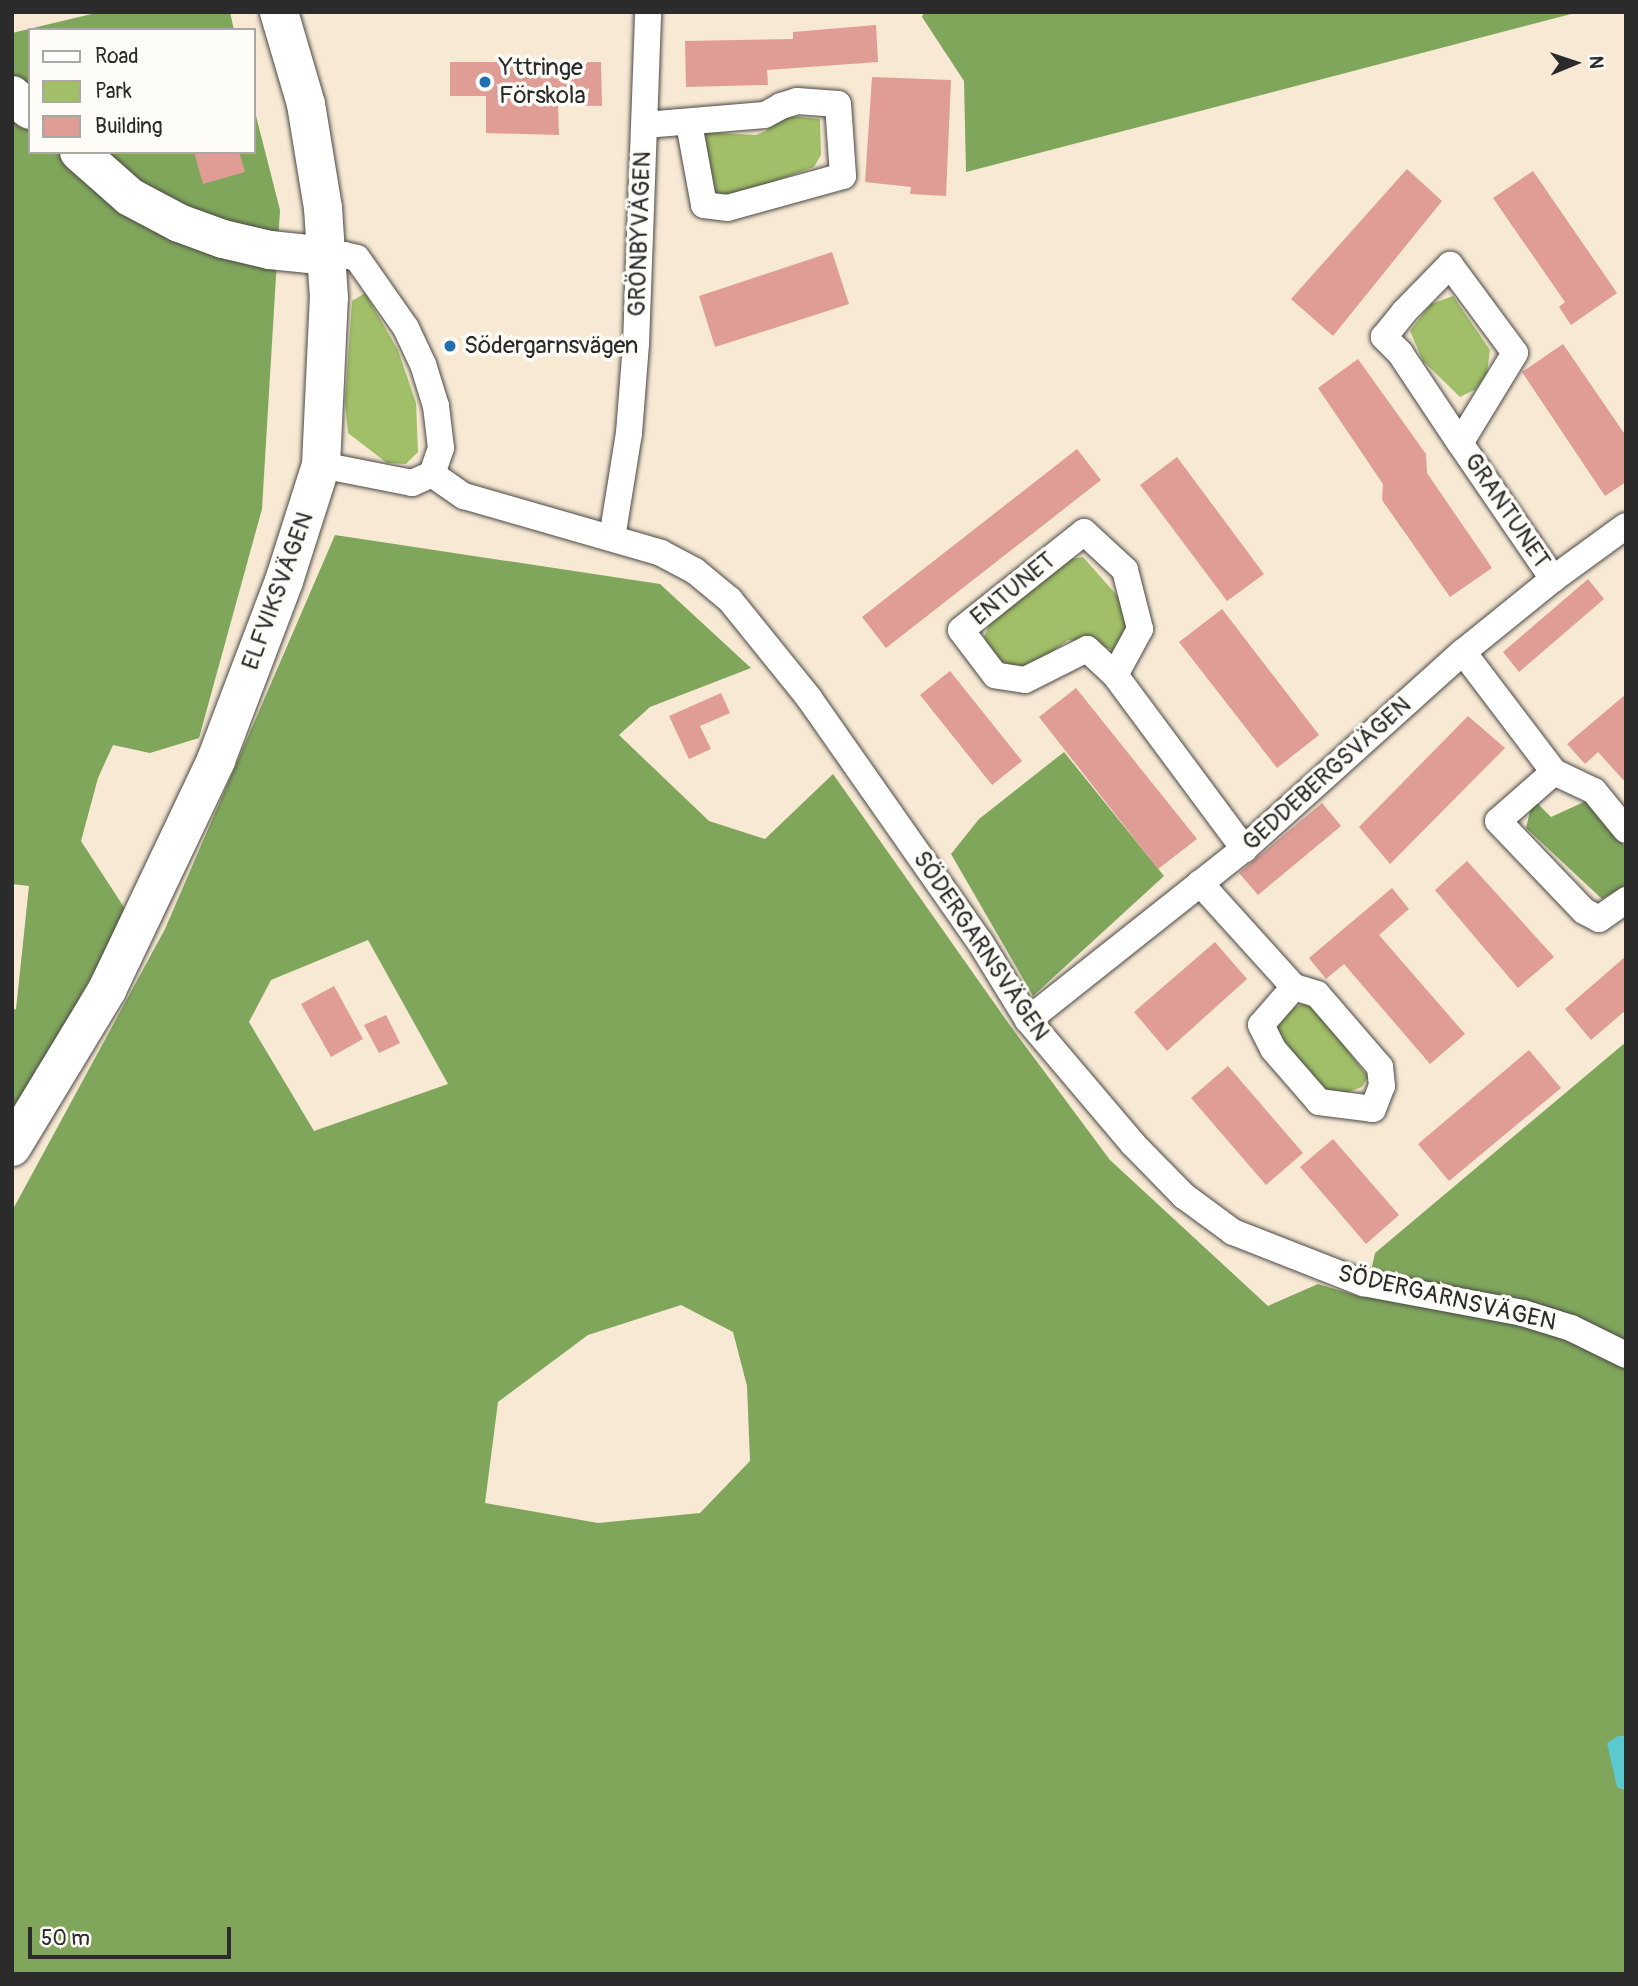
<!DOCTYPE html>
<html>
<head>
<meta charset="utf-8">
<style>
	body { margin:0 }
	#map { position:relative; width:1638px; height:1986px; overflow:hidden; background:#f7e9d4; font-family:Pangolin,sans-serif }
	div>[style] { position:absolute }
	.green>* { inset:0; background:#a0bf68 }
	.forest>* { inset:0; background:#80a65c }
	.water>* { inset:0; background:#5bc9d0 }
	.building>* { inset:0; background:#df9d96 }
	.roads { filter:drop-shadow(0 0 2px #4a4844) drop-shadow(0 0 2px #4a4844) }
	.street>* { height:26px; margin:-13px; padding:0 13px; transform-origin:13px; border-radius:13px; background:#fff }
	.secondary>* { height:38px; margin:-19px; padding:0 19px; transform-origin:19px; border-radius:19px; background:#fff }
	.dots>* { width:19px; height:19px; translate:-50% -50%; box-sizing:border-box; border:4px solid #fdfcf7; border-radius:50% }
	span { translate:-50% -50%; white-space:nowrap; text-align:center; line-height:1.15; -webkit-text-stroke:7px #fdfcf7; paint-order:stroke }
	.poi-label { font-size:24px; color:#2b2b2b }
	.left { translate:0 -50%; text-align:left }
	.street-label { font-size:24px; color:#2b2b2b }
	.frame { position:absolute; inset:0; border:14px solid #2b2b2b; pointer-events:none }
	.legend { position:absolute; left:28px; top:28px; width:228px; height:126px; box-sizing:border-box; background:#fdfcf7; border:2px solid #a9a8a5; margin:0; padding:9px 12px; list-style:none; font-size:21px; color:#2b2b2b }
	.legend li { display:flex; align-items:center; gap:14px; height:35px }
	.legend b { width:35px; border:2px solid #a9a8a5 }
	.north { position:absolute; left:1540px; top:28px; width:70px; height:70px; -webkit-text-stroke:5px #fdfcf7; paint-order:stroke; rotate:88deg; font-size:19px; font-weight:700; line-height:28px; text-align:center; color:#2b2b2b }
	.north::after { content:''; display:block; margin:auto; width:24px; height:32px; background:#2b2b2b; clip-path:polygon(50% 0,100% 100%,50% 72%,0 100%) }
	.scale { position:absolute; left:28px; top:1927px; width:203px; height:32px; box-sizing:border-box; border:4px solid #2b2b2b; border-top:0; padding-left:9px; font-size:21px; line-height:24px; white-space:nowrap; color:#2b2b2b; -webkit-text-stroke:5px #fdfcf7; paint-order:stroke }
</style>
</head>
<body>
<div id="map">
	<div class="green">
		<div style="clip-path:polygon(790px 116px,820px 119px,821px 155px,814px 167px,725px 199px,711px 196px,703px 132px,756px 135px,766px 131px,776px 118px)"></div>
		<div style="clip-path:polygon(365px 293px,398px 350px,416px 403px,418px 452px,406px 464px,387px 463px,348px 433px,345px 402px,352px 301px)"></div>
		<div style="clip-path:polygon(1453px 296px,1490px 350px,1487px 373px,1476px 389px,1460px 397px,1423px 361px,1410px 331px,1431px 304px)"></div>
		<div style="clip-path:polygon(1083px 557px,1122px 601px,1130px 616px,1119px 652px,1093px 643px,1068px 640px,1031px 667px,1014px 670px,993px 655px,984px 637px,989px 625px,1065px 560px)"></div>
		<div style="clip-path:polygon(1304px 1004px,1317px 1010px,1368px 1077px,1362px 1087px,1337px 1096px,1318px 1092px,1276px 1040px,1275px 1027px,1285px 1010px)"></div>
	</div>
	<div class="forest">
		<div style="clip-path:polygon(100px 12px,230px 12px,234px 30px,30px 30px,30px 152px,254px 152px,254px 108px,280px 210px,262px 509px,199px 738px,150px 753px,113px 745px,98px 778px,81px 841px,127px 912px,12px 1120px,12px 1010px,16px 1009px,29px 886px,12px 884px,12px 33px)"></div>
		<div style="clip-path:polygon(924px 12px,1579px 12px,966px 172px,964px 81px,922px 17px)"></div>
		<div style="clip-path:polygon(evenodd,335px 535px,660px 584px,751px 668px,650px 707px,619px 735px,709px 821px,765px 839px,833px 774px,1009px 1024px,1110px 1160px,1268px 1306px,1318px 1284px,1365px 1298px,1375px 1253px,1626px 1042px,1626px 1736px,1618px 1736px,1617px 1787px,1626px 1790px,1626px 1974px,12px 1974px,12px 1211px,165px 929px,335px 535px,368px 940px,448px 1084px,314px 1131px,249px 1022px,271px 980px,368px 940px,335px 535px,681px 1305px,733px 1332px,747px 1386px,750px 1461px,700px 1513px,598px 1523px,485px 1503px,498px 1402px,588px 1335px,681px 1305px)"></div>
		<div style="clip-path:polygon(1064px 752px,1164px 876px,1033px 996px,951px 854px,979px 819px)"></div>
		<div style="clip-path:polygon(1533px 799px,1551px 817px,1586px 801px,1626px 848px,1626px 885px,1602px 899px,1526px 828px)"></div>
	</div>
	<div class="water">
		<div style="clip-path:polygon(1618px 1736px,1626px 1736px,1626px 1790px,1617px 1787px,1607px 1743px)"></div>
	</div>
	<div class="building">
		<div style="clip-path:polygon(876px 25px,878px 62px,767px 70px,768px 85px,686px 87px,685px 41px,793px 39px,793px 32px)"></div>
		<div style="clip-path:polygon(450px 62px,601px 62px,602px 106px,558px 105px,559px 135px,486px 133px,486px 96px,450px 96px)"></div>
		<div style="clip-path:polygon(872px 77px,951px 80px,946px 196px,910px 194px,911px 187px,865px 182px)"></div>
		<div style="clip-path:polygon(194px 152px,239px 152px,245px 172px,203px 184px)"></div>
		<div style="clip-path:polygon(1407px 169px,1442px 201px,1333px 336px,1291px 299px)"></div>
		<div style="clip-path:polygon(1533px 171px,1617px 293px,1571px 325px,1559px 307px,1565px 302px,1493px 198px)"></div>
		<div style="clip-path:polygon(832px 252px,849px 304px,715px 347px,699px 296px)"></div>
		<div style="clip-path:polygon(1563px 344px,1626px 436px,1626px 482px,1605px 496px,1522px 372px)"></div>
		<div style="clip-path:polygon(1358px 359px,1426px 454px,1427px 473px,1492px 568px,1450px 597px,1382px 500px,1383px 484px,1318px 388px)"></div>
		<div style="clip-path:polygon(1077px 449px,1101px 480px,886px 648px,862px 617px)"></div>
		<div style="clip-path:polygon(1177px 457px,1264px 574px,1227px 601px,1140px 485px)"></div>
		<div style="clip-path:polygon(1588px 579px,1604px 599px,1519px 672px,1503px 652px)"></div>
		<div style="clip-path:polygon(1222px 609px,1319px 735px,1277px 768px,1179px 642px)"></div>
		<div style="clip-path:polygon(950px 671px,1022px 761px,992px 785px,920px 695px)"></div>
		<div style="clip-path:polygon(1076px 688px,1197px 839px,1158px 869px,1039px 717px)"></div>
		<div style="clip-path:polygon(721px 693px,730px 713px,700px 726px,711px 749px,689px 759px,669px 716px)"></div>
		<div style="clip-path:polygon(1626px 694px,1626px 783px,1598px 752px,1585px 764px,1567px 744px)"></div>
		<div style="clip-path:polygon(1468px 716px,1505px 748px,1390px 864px,1359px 827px)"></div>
		<div style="clip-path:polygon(1322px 803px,1341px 826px,1258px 895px,1239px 873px)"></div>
		<div style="clip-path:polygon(1467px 861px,1554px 957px,1518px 988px,1435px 890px)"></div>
		<div style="clip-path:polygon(1392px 888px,1409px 909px,1379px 935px,1465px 1034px,1430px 1064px,1344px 964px,1326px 979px,1309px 958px)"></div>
		<div style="clip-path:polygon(1215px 942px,1247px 979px,1167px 1051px,1134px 1012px)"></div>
		<div style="clip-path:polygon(1626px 956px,1626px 1010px,1591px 1040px,1565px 1009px)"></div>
		<div style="clip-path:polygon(334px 986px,363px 1039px,331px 1057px,301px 1004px)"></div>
		<div style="clip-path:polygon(386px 1015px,400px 1043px,379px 1053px,364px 1025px)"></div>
		<div style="clip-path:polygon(1529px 1050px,1561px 1088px,1449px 1181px,1418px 1144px)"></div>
		<div style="clip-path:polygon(1228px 1066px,1303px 1153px,1266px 1185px,1191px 1098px)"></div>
		<div style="clip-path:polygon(1333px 1139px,1399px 1215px,1366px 1244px,1300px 1167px)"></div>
	</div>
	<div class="roads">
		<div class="street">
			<div style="left:645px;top:125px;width:120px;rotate:-4.8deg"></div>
			<div style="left:765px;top:115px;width:18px;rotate:-29deg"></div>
			<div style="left:781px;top:106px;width:17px;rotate:-17deg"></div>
			<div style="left:797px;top:101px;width:41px;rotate:4.2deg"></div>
			<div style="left:838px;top:104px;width:72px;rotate:86deg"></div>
			<div style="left:843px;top:176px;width:119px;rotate:164.5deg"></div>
			<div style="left:728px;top:208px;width:24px;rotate:-173deg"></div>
			<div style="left:704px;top:205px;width:83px;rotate:-100.4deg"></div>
			<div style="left:327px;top:256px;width:17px;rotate:-3deg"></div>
			<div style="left:344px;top:255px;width:13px;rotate:13deg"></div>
			<div style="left:357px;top:258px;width:85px;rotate:55deg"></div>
			<div style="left:406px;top:328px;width:40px;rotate:65deg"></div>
			<div style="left:423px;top:364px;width:44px;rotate:72.8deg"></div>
			<div style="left:436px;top:406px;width:42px;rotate:83.2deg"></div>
			<div style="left:441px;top:448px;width:28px;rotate:109deg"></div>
			<div style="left:1460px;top:443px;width:108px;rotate:-123.7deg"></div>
			<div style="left:1400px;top:353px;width:23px;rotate:-135deg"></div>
			<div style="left:1384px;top:337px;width:32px;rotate:-51deg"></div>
			<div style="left:1404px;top:312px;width:66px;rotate:-45.6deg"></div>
			<div style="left:1450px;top:265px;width:109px;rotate:53.5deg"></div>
			<div style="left:1515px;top:353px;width:105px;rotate:121.4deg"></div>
			<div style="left:1460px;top:443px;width:165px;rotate:55.6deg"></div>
			<div style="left:321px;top:465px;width:93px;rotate:11.2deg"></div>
			<div style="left:412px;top:483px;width:22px;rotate:-24deg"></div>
			<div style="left:432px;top:474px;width:39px;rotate:35deg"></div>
			<div style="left:464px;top:496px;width:205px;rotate:16.1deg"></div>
			<div style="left:661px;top:553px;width:38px;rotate:28deg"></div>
			<div style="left:695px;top:571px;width:45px;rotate:39.6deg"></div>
			<div style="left:730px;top:600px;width:126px;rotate:51.1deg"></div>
			<div style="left:809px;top:698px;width:298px;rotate:55deg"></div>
			<div style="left:980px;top:942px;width:92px;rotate:58.4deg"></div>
			<div style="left:1028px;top:1020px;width:162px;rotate:49.7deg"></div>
			<div style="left:1133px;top:1144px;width:73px;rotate:45.6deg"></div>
			<div style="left:1184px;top:1196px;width:61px;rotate:36.3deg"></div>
			<div style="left:1233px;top:1232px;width:140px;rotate:21.4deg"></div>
			<div style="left:1363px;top:1283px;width:163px;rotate:10.6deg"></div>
			<div style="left:1523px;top:1313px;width:50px;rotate:17.4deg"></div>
			<div style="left:1571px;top:1328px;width:61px;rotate:26.1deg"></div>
			<div style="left:612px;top:538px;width:106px;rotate:-80.8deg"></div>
			<div style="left:629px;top:433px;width:89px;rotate:-85.5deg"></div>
			<div style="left:636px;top:344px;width:332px;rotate:-87.9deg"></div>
			<div style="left:1463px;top:652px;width:151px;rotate:52.8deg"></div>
			<div style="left:1554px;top:772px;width:44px;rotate:25.4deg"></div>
			<div style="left:1594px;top:791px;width:50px;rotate:50.6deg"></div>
			<div style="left:1115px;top:675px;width:38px;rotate:-137deg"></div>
			<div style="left:1087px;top:649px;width:69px;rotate:153.4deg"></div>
			<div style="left:1025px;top:680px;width:30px;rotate:-171deg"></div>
			<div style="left:995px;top:675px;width:56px;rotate:-127.1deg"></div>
			<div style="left:961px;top:630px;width:157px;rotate:-38.5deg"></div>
			<div style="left:1084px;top:532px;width:56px;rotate:42.8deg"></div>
			<div style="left:1125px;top:570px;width:61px;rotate:75.7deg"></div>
			<div style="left:1140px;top:629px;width:52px;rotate:118.5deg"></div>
			<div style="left:1115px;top:675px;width:217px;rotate:53.4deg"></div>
			<div style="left:1554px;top:772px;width:74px;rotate:138.8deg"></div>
			<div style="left:1498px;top:821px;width:124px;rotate:46.3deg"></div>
			<div style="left:1584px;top:911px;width:17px;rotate:28deg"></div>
			<div style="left:1599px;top:919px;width:33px;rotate:-35deg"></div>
			<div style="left:1200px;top:883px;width:140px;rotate:47.9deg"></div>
			<div style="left:1294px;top:987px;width:50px;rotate:131deg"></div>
			<div style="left:1261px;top:1025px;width:27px;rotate:63deg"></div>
			<div style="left:1273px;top:1049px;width:70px;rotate:49deg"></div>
			<div style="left:1319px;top:1102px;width:54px;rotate:7.4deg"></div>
			<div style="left:1373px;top:1109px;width:25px;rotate:-69deg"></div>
			<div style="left:1382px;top:1086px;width:19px;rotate:-96deg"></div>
			<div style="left:1380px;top:1067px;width:96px;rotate:-130.8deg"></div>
			<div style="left:1317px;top:994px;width:24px;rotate:-163deg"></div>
			<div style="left:1028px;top:1020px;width:275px;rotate:-38.4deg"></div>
			<div style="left:1244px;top:849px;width:295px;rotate:-42deg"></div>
			<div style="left:1463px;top:652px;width:116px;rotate:-39deg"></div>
			<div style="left:1553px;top:579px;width:90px;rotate:-36deg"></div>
		</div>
		<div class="secondary">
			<div style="left:12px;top:95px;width:23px;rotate:40deg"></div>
			<div style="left:79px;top:152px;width:68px;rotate:41.4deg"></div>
			<div style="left:130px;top:197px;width:55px;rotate:28deg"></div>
			<div style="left:179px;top:223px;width:47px;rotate:20deg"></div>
			<div style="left:223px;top:239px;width:48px;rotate:13.2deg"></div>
			<div style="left:270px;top:250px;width:57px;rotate:6deg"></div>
			<div style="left:12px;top:1147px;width:184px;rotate:-58.8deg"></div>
			<div style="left:107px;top:990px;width:255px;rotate:-64.6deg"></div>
			<div style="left:216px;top:760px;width:191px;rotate:-69.2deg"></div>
			<div style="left:284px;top:581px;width:122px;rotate:-72.3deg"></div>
			<div style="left:321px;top:465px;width:167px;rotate:-87.3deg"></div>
			<div style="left:329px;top:298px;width:90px;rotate:-93.8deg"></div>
			<div style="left:323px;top:208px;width:105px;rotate:-99.3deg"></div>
			<div style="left:306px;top:104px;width:96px;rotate:-106.4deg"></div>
		</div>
	</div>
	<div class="dots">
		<div style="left:485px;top:82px;background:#1f6fb2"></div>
		<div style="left:450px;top:346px;background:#1f6fb2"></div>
	</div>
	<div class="poi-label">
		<span class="left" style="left:499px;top:82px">Yttringe<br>Förskola</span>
		<span class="left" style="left:464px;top:346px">Södergarnsvägen</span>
	</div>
	<div class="street-label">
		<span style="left:640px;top:234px;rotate:-88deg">GRÖNBYVÄGEN</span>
		<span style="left:1507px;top:511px;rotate:56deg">GRANTUNET</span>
		<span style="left:1013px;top:589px;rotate:-39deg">ENTUNET</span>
		<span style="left:278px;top:591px;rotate:-70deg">ELFVIKSVÄGEN</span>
		<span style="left:1327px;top:774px;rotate:-42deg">GEDDEBERGSVÄGEN</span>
		<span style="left:981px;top:946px;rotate:56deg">SÖDERGARNSVÄGEN</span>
		<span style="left:1447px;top:1298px;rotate:13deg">SÖDERGARNSVÄGEN</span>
	</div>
	<div class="frame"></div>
	<ul class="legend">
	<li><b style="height:9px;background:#fff"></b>Road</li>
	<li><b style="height:19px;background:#a0bf68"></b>Park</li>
	<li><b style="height:19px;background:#df9d96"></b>Building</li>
	</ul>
	<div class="north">N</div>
	<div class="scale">50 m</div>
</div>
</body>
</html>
